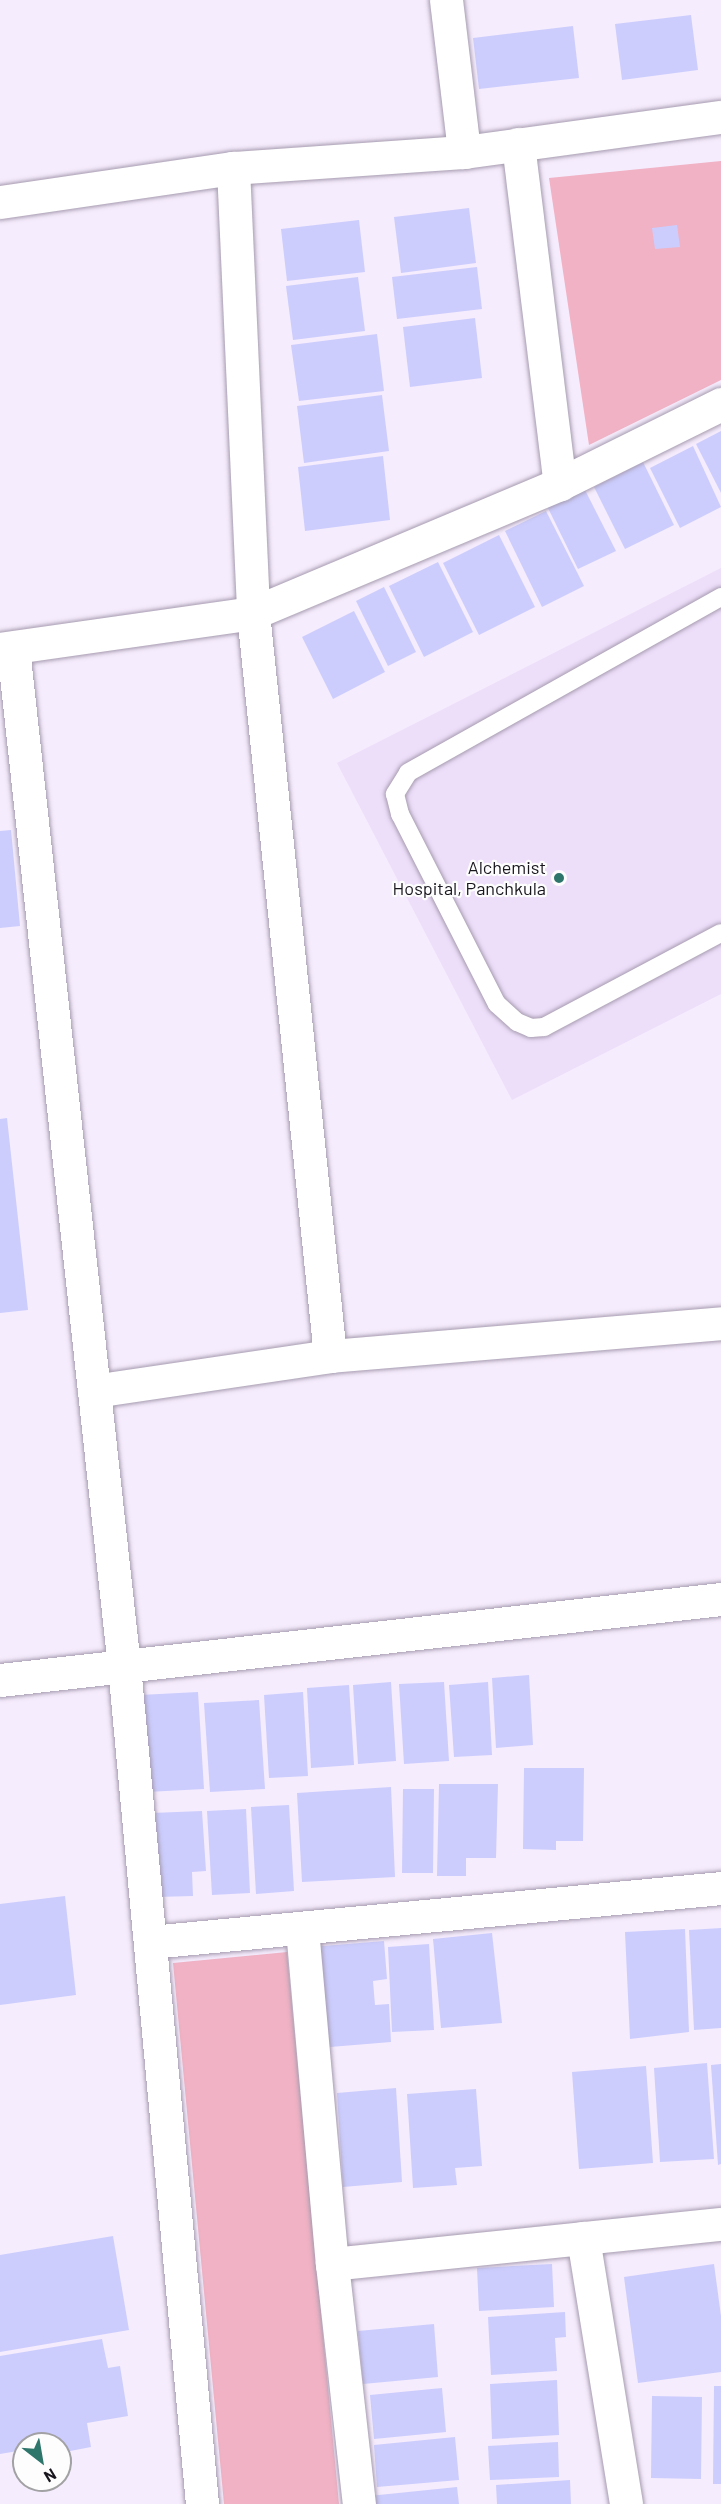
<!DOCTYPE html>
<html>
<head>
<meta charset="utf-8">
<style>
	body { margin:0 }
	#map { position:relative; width:721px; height:2504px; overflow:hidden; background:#f5ecfd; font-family:Barlow,sans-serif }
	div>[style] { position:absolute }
	.built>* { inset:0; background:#eddefa }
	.green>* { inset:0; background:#f0b2c4 }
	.building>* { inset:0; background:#cccdfd }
	.roads { filter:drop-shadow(0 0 2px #a69baf) drop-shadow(0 0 2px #a69baf) }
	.service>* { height:18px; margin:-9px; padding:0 9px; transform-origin:9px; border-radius:9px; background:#fff }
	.minor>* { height:33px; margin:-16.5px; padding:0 16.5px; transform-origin:16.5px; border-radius:16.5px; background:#fff }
	.dots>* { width:16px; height:16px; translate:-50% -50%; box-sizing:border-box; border:3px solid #fdfdfd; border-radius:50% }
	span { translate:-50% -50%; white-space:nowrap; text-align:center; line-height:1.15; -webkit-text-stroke:4.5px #fdfdfd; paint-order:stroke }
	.poi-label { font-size:18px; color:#1a161e }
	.right { translate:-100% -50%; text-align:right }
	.north { position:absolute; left:12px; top:2432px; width:60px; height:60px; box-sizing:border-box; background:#fdfdfd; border:2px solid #a2a1a4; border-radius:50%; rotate:149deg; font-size:16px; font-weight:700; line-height:24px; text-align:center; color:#1a161e }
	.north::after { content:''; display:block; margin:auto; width:21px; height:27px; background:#2e756c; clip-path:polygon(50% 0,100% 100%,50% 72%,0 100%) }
</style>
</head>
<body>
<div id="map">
	<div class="built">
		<div style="clip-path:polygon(721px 568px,721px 994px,512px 1100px,337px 763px)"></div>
	</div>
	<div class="green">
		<div style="clip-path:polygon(721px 161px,721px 380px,589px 445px,549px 178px)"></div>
		<div style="clip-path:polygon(287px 1952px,339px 2504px,224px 2504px,173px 1963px)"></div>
	</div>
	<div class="building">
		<div style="clip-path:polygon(691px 15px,698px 70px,622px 80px,615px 24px)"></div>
		<div style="clip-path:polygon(573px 26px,579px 78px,479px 89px,473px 38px)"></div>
		<div style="clip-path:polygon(469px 208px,476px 263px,401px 273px,394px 217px)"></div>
		<div style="clip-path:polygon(359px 220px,365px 272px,287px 281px,281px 229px)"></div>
		<div style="clip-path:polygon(677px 225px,680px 247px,655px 249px,652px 228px)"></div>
		<div style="clip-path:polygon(477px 267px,482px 309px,397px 319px,392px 277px)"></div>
		<div style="clip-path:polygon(358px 277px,365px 331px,293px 340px,286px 286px)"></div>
		<div style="clip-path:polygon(475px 318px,482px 378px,410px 387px,403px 327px)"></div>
		<div style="clip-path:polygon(377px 334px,384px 391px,299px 401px,291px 345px)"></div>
		<div style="clip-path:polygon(382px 395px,389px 451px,304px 463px,297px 406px)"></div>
		<div style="clip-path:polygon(721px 431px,721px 493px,696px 444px)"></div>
		<div style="clip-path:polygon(693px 446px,721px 507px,680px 528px,650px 468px)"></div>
		<div style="clip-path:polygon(383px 456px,390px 520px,305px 531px,298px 467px)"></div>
		<div style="clip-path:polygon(643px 462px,674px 525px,625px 549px,594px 487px)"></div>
		<div style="clip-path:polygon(583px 486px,616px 551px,578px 569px,546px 504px)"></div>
		<div style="clip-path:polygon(546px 511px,584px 586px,542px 607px,505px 531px)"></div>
		<div style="clip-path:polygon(499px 535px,535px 607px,479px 635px,443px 563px)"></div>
		<div style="clip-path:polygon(438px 562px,473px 632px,424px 657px,389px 586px)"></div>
		<div style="clip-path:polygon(384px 587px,416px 652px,388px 666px,356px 601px)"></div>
		<div style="clip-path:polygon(354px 611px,385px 672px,333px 699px,302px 637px)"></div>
		<div style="clip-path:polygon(11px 830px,20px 926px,0 928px,0 831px)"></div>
		<div style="clip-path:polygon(7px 1118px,28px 1310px,0 1313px,0 1119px)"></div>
		<div style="clip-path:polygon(529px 1675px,533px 1745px,496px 1748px,492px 1678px)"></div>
		<div style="clip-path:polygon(391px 1682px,396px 1761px,358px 1764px,353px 1685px)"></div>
		<div style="clip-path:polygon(444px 1682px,449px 1761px,404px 1764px,399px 1684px)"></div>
		<div style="clip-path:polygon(488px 1682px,492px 1755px,454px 1757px,449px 1685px)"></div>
		<div style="clip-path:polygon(349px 1685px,354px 1765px,311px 1768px,307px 1688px)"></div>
		<div style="clip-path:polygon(198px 1692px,204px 1789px,147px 1792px,140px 1695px)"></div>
		<div style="clip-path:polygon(303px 1692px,308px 1776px,269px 1778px,264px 1695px)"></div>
		<div style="clip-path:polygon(259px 1700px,265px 1789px,210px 1792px,204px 1703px)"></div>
		<div style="clip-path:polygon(524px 1768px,584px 1768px,583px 1841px,556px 1841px,556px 1850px,523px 1849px)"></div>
		<div style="clip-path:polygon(439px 1784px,498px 1784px,496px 1858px,466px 1858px,466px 1876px,437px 1876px)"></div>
		<div style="clip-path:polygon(391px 1787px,395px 1877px,302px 1882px,297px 1793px)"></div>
		<div style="clip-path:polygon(403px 1789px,434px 1789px,433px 1873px,402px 1873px)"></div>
		<div style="clip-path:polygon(289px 1805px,294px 1891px,256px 1894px,251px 1807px)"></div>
		<div style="clip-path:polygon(246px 1809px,250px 1893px,212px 1895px,207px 1811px)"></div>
		<div style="clip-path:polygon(202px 1811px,206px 1871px,192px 1872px,193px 1896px,156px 1897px,152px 1813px)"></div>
		<div style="clip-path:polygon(65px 1896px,76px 1995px,0 2005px,0 1904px)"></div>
		<div style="clip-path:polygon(721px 1928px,721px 2028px,694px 2030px,689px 1930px)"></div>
		<div style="clip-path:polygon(685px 1929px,689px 2032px,630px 2039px,625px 1932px)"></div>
		<div style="clip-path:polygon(492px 1933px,502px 2023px,441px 2028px,433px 1939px)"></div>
		<div style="clip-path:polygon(384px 1941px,387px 1979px,373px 1981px,375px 2005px,389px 2004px,391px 2042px,318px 2048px,311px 1947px)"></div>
		<div style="clip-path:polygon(429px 1944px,434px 2030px,392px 2032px,388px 1947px)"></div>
		<div style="clip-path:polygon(707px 2063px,714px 2159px,660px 2162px,654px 2068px)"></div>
		<div style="clip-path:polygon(721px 2064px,721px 2164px,718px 2165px,711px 2065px)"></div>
		<div style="clip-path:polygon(646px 2066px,653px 2163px,579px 2169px,572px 2072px)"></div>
		<div style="clip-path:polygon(396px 2088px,402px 2182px,343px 2187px,337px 2093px)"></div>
		<div style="clip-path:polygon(476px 2089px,482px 2166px,455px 2168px,457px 2185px,413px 2188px,407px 2094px)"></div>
		<div style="clip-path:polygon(113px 2236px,129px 2330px,0 2352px,0 2255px)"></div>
		<div style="clip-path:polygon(552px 2264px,554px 2307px,479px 2311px,477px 2268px)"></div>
		<div style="clip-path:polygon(714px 2264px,721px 2316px,721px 2372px,638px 2383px,624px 2277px)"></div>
		<div style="clip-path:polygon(565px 2312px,566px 2337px,555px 2338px,557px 2371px,491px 2375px,488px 2317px)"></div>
		<div style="clip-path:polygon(434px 2324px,438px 2377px,363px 2384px,358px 2331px)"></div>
		<div style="clip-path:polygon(102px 2339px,108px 2368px,120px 2366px,128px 2416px,87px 2423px,91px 2447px,60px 2453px,60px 2444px,24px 2444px,24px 2450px,0 2454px,0 2356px)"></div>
		<div style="clip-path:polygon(557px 2380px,559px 2435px,492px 2439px,490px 2384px)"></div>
		<div style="clip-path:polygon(714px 2386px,721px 2386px,721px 2484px,713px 2484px)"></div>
		<div style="clip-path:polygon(442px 2388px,446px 2432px,374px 2439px,370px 2395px)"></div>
		<div style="clip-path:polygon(652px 2396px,702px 2397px,701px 2479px,651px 2478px)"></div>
		<div style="clip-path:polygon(455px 2437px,459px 2480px,377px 2487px,374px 2445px)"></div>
		<div style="clip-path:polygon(558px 2442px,559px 2477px,490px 2480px,488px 2446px)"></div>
		<div style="clip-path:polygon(570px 2480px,571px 2504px,497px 2504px,496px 2485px)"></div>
		<div style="clip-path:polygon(457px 2487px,459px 2504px,370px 2504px,369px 2496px)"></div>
	</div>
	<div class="roads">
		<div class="service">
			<div style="left:721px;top:597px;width:359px;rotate:150.7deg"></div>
			<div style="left:408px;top:773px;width:25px;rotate:122deg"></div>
			<div style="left:395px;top:794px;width:21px;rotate:76deg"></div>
			<div style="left:400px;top:814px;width:213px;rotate:63deg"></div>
			<div style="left:497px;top:1004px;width:27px;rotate:42deg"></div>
			<div style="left:517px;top:1022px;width:15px;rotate:23deg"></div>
			<div style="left:531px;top:1028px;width:13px;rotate:-4deg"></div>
			<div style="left:544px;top:1027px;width:200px;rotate:-28deg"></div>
		</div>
		<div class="minor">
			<div style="left:446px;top:0;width:153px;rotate:83.2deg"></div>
			<div style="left:518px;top:144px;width:343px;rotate:83deg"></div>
			<div style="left:233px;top:168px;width:445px;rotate:87.4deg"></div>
			<div style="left:253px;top:613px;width:747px;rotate:84.08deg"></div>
			<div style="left:0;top:202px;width:235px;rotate:-8.3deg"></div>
			<div style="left:233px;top:168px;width:232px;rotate:-4deg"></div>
			<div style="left:464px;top:152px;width:259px;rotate:-7.8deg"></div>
			<div style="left:13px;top:648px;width:1024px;rotate:83.78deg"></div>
			<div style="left:124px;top:1666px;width:842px;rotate:84.68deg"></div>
			<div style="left:0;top:649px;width:256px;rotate:-8.1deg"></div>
			<div style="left:253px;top:613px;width:333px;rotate:-22.8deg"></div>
			<div style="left:560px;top:484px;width:180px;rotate:-26.4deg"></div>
			<div style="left:94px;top:1391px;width:239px;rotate:-8.4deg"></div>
			<div style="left:330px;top:1356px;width:392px;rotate:-4.8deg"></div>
			<div style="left:0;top:1680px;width:726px;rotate:-6.41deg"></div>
			<div style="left:302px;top:1929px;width:336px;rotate:84.9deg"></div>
			<div style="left:332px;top:2264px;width:242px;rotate:83.6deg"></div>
			<div style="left:150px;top:1942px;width:574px;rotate:-5.4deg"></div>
			<div style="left:583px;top:2238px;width:269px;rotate:80.8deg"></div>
			<div style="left:332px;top:2264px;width:391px;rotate:-5.9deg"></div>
		</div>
	</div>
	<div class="dots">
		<div style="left:559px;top:878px;background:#2e756c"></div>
	</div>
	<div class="poi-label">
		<span class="right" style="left:546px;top:878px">Alchemist<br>Hospital, Panchkula</span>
	</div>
	<div class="north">N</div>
</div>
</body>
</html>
